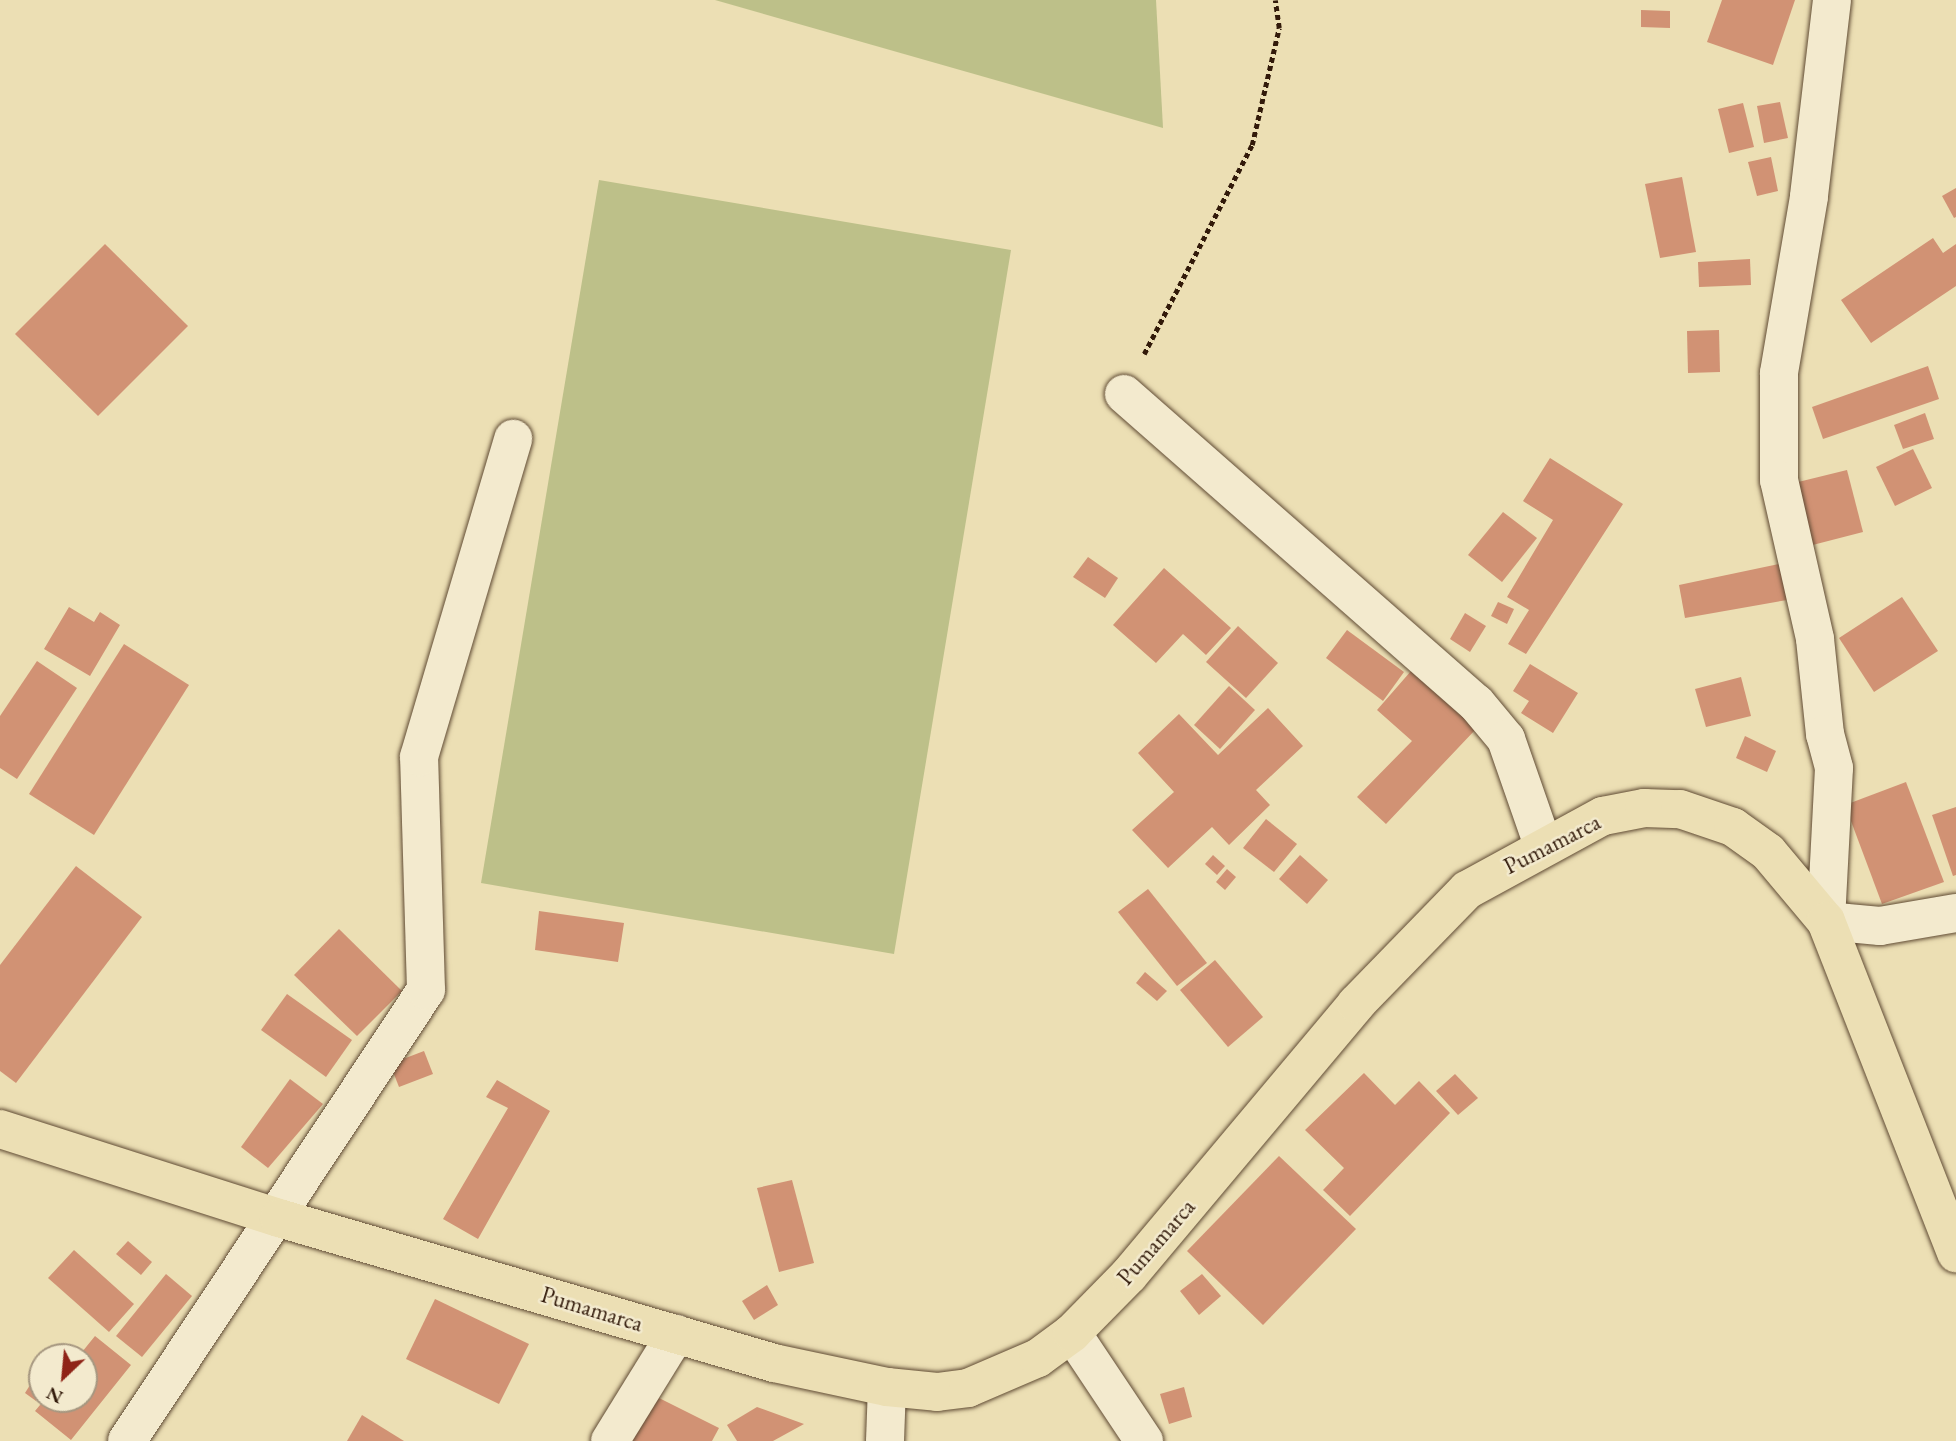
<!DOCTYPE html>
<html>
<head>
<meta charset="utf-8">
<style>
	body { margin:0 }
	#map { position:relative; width:1956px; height:1441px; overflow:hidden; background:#ecdfb4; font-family:"EB Garamond",serif }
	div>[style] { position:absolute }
	.green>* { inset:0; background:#bdc089 }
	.building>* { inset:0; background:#d19274 }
	.path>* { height:4.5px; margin-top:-2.25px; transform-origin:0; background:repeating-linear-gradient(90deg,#321a0a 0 5px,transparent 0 8.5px) }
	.roads { filter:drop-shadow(0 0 2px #604b34) drop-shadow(0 0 2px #604b34) }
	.street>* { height:38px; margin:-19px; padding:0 19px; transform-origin:19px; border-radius:19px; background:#f3eace }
	.primary>* { height:38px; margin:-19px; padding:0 19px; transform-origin:19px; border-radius:19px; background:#ecdfb4 }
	span { translate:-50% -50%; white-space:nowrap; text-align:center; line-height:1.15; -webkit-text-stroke:5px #f3eace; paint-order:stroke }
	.street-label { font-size:23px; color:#321a0a }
	.north { position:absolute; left:28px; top:1343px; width:70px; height:70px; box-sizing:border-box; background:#f3eace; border:2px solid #a69780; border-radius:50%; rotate:206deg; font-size:19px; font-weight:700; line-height:28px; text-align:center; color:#321a0a }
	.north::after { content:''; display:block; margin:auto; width:24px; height:32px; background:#8f2418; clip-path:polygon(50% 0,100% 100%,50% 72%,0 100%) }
</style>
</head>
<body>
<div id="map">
	<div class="green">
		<div style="clip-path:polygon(715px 0,1156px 0,1163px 128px)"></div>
		<div style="clip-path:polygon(599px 180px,1011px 250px,894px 954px,481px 883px)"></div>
	</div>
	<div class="building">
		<div style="clip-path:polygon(1722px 0,1795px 0,1773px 65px,1707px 42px)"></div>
		<div style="clip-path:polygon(1641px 10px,1670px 11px,1670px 28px,1641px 27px)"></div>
		<div style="clip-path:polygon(1780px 102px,1788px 138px,1764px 143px,1757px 106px)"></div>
		<div style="clip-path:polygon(1743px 103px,1754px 147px,1729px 153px,1718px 109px)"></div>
		<div style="clip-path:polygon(1771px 157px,1778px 191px,1757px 196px,1748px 162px)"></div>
		<div style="clip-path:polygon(1682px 177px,1696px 252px,1660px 258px,1645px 184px)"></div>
		<div style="clip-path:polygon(1956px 188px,1956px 217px,1954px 218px,1942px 196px)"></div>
		<div style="clip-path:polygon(1933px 238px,1943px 253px,1956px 244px,1956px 286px,1871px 343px,1841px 300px)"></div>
		<div style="clip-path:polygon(105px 244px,188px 326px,98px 416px,15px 334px)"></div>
		<div style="clip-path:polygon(1750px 259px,1751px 285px,1699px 287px,1698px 262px)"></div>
		<div style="clip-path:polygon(1719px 330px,1720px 372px,1688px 373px,1687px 331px)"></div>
		<div style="clip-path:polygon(1928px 366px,1939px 399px,1823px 439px,1812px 407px)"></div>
		<div style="clip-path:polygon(1925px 413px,1934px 439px,1903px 449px,1894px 425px)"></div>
		<div style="clip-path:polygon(1913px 449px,1932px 488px,1895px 506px,1876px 467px)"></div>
		<div style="clip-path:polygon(1550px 458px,1623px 504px,1526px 654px,1508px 644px,1529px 610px,1507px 597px,1553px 520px,1523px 501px)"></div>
		<div style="clip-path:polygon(1847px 470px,1863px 532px,1801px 548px,1786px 485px)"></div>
		<div style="clip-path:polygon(1503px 512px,1537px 538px,1502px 582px,1468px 555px)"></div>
		<div style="clip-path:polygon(1088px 557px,1118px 578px,1105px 598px,1073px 577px)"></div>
		<div style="clip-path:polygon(1784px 563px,1787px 600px,1685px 618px,1679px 585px)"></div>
		<div style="clip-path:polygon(1164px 568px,1231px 628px,1206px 655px,1183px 634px,1156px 663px,1113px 625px)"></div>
		<div style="clip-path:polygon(1902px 597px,1938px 651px,1874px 692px,1839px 638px)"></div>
		<div style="clip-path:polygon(1498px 602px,1514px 609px,1507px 624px,1491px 616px)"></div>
		<div style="clip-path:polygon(69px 607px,94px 622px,100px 612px,120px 625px,90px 676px,44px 649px)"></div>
		<div style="clip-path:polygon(1465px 613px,1486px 626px,1470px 652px,1450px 639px)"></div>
		<div style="clip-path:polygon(1238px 626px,1278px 663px,1246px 698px,1206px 662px)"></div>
		<div style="clip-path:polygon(1347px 630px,1404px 672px,1383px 701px,1326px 658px)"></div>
		<div style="clip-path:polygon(124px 644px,189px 685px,94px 835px,29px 794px)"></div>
		<div style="clip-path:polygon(37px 661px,77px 688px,17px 779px,0 768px,0 716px)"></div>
		<div style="clip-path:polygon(1530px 664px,1578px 693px,1553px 733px,1521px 713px,1529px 701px,1513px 691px)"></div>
		<div style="clip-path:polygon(1411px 671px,1476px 729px,1386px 824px,1357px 797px,1412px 741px,1377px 710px)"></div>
		<div style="clip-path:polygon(1741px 677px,1751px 716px,1706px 727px,1695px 689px)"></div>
		<div style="clip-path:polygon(1229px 686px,1255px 710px,1220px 749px,1194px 725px)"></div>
		<div style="clip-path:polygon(1268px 708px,1303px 746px,1256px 790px,1270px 805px,1229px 845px,1212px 827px,1168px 868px,1132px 830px,1174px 792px,1138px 753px,1179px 714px,1218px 755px)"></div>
		<div style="clip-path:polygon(1745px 736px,1776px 751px,1767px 772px,1736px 758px)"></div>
		<div style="clip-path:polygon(1906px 782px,1944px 882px,1882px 904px,1845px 805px)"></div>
		<div style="clip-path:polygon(1956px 807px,1956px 875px,1953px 876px,1932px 815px)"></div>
		<div style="clip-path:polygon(1266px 819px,1297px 844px,1274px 872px,1243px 848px)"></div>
		<div style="clip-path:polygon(1213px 855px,1225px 866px,1217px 875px,1205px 864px)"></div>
		<div style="clip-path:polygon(1300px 855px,1328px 880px,1307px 904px,1279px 879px)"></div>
		<div style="clip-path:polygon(76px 866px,142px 917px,16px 1083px,0 1071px,0 965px)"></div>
		<div style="clip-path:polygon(1227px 869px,1236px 877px,1225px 890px,1216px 882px)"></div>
		<div style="clip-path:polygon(1148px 889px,1207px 963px,1177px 986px,1118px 912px)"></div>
		<div style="clip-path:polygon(539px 911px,624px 923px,618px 962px,535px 950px)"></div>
		<div style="clip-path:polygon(339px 929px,402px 991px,357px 1036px,294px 975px)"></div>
		<div style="clip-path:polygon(1215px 960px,1263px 1017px,1228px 1047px,1180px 990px)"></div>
		<div style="clip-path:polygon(1145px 972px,1167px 991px,1157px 1001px,1136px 983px)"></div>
		<div style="clip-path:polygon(287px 994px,352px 1040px,326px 1077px,261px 1030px)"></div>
		<div style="clip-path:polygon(424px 1051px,433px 1074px,399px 1087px,390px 1064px)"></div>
		<div style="clip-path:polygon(1364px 1073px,1395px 1105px,1419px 1081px,1450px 1113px,1350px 1216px,1323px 1190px,1344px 1168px,1305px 1130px)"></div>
		<div style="clip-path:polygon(1455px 1074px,1478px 1098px,1458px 1115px,1436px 1091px)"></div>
		<div style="clip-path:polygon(290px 1079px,323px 1104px,268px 1168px,241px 1147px)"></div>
		<div style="clip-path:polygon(497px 1080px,550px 1111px,478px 1239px,443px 1219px,508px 1108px,486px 1097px)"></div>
		<div style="clip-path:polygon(1279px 1156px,1356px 1229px,1263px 1325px,1187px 1251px)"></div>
		<div style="clip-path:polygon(792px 1180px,814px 1263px,779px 1272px,757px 1188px)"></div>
		<div style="clip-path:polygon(128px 1241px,152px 1262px,141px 1275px,116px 1254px)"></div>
		<div style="clip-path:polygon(74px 1250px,134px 1304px,109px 1332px,48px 1278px)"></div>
		<div style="clip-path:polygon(166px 1274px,192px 1296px,142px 1357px,116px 1336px)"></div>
		<div style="clip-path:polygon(1202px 1274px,1221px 1296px,1199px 1315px,1180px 1291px)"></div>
		<div style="clip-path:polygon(767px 1285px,778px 1305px,754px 1320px,742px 1301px)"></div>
		<div style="clip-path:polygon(435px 1299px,529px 1344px,499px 1404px,406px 1359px)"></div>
		<div style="clip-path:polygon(95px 1336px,131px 1365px,71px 1440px,35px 1411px,45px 1399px,84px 1399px,84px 1357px,78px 1357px)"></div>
		<div style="clip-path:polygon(35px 1377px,42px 1383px,36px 1401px,25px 1393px)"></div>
		<div style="clip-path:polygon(1184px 1387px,1192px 1417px,1169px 1424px,1160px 1394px)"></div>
		<div style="clip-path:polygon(643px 1390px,719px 1428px,712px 1441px,618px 1441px)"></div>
		<div style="clip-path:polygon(757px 1407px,804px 1424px,773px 1441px,737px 1441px,727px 1425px)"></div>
		<div style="clip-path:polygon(362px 1415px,404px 1441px,347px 1441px)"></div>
	</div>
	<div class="path">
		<div style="left:1144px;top:354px;width:235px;rotate:-62.7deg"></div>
		<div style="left:1252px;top:145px;width:120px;rotate:-77deg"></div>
		<div style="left:1279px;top:28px;width:28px;rotate:-98deg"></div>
	</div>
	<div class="roads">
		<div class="street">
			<div style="left:1832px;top:0;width:198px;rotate:96.7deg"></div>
			<div style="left:1809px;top:197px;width:179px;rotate:99.7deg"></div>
			<div style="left:1779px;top:373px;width:107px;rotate:90deg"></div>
			<div style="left:1779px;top:480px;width:163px;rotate:77.2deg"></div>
			<div style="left:1815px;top:639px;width:96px;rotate:84deg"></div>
			<div style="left:1825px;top:734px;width:35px;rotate:75deg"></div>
			<div style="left:1834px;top:768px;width:153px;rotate:93deg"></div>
			<div style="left:1826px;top:921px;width:54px;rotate:5.3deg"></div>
			<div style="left:1880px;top:926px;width:77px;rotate:-9.7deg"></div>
			<div style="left:1124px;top:394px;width:468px;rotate:41.3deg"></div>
			<div style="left:1476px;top:703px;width:47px;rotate:50.2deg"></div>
			<div style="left:1506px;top:739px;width:112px;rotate:70.8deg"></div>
			<div style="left:1072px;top:1333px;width:130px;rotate:56.3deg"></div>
			<div style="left:127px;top:1441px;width:541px;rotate:-56.46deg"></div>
			<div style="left:426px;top:990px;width:233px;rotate:-91.7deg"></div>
			<div style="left:419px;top:757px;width:332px;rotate:-73.5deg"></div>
			<div style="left:610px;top:1441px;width:126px;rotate:-58.3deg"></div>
			<div style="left:885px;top:1441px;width:54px;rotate:-87.9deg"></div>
		</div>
		<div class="primary">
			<div style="left:0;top:1129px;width:293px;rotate:17.7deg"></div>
			<div style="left:279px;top:1218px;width:516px;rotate:16.33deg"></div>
			<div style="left:774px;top:1363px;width:116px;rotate:12deg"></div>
			<div style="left:887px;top:1387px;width:50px;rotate:5.7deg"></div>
			<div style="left:937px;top:1392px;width:31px;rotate:-7deg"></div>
			<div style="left:968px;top:1388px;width:76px;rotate:-23.2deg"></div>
			<div style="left:1038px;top:1358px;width:42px;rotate:-36.3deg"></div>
			<div style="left:1072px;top:1333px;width:81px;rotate:-45.5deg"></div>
			<div style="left:1129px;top:1275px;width:354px;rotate:-50deg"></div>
			<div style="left:1356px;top:1004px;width:159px;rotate:-45.8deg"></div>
			<div style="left:1467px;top:890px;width:155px;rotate:-28.6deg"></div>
			<div style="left:1603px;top:816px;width:42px;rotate:-11deg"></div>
			<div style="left:1644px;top:808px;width:36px;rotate:2deg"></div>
			<div style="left:1680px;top:809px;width:56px;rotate:18.8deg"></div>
			<div style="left:1733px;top:827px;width:43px;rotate:35.5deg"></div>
			<div style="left:1768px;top:852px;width:90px;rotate:50deg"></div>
			<div style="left:1826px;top:921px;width:357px;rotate:68.6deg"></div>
		</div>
	</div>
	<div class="street-label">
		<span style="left:1552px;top:844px;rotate:-27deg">Pumamarca</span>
		<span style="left:1156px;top:1242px;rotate:-49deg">Pumamarca</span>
		<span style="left:592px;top:1309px;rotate:17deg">Pumamarca</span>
	</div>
	<div class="north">N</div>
</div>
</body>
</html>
